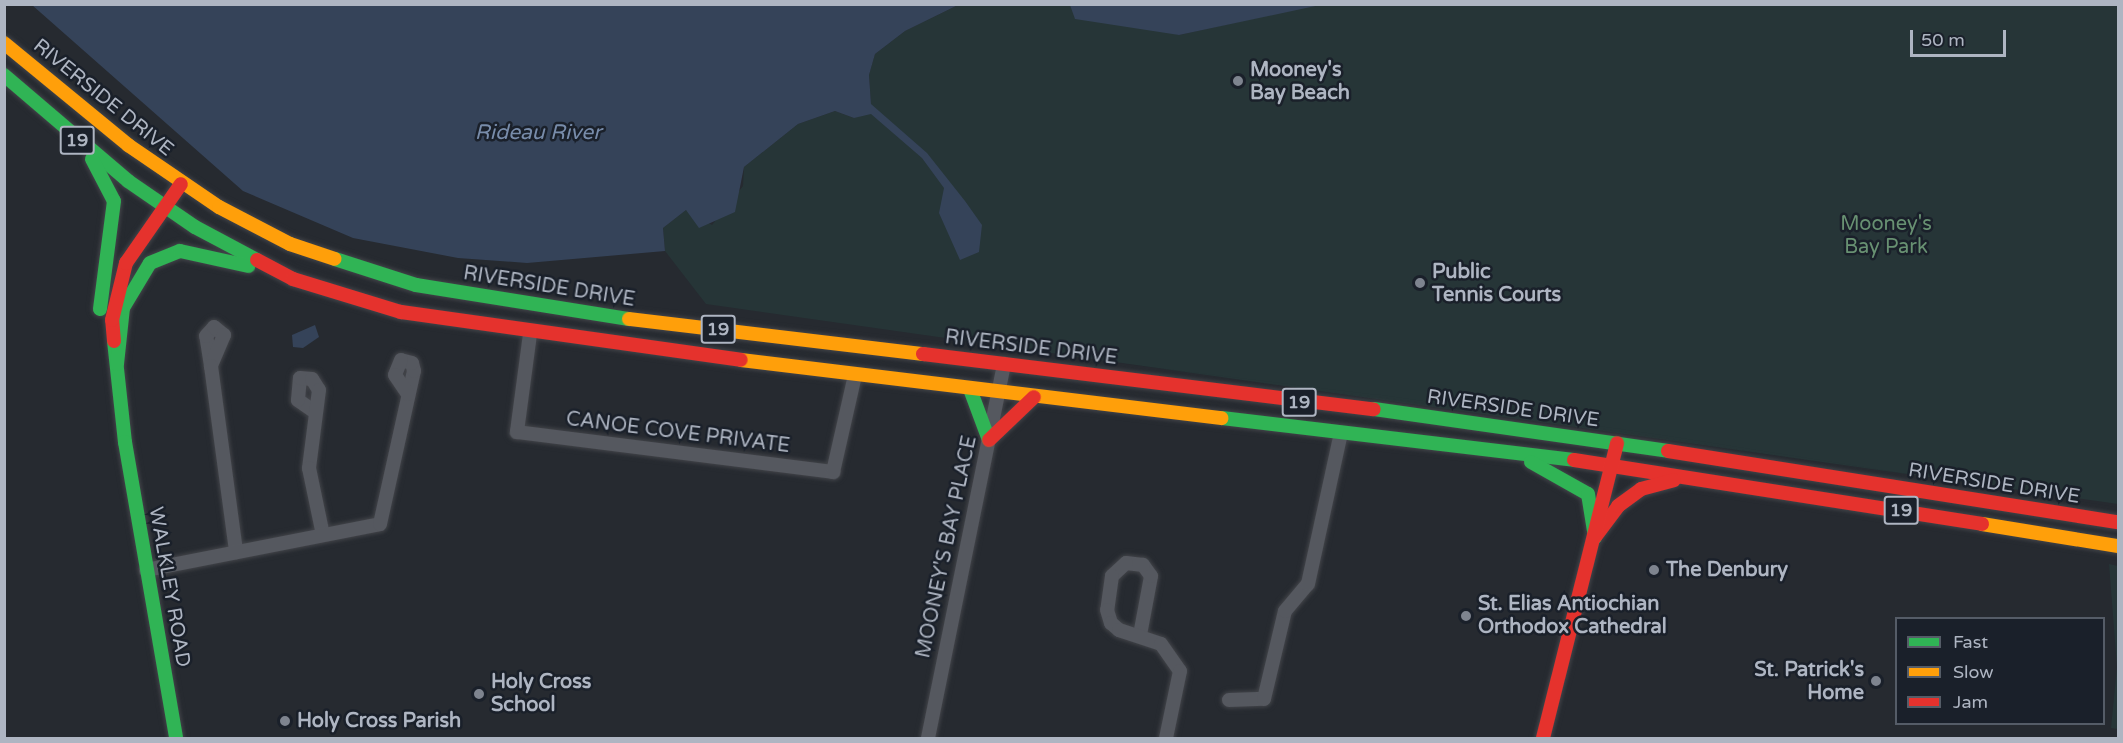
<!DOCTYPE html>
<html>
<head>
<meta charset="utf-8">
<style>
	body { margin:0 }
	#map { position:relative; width:2123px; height:743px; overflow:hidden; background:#262a30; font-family:"Varela Round",sans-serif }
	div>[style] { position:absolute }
	.green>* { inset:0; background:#263537 }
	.water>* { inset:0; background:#354359 }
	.roads { filter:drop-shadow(0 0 2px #424449) drop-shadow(0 0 2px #424449) }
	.street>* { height:14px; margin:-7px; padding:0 7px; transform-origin:7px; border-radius:7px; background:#55585f }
	.fast>* { height:14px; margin:-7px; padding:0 7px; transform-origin:7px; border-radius:7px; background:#30b455 }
	.slow>* { height:14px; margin:-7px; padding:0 7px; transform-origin:7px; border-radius:7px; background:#ff9f0a }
	.jam>* { height:14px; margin:-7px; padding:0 7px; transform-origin:7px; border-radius:7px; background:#e5322d }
	.dots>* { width:16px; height:16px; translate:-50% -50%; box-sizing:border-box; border:3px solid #1a202a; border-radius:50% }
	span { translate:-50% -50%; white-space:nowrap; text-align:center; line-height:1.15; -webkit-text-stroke:5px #1a202a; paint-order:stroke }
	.shield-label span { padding:2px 4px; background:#1a202a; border:2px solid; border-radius:4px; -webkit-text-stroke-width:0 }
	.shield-label { font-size:18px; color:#aeb5c2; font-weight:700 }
	.poi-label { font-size:20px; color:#aeb5c2; font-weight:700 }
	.left { translate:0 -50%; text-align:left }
	.right { translate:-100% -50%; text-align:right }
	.street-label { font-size:20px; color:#aeb5c2 }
	.park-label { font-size:20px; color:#689172 }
	.water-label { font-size:21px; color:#788caa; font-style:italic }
	.frame { position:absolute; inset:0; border:6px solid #aeb5c2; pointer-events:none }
	.legend { position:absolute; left:1895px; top:617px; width:210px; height:108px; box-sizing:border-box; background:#1a202a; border:2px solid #555c67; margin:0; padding:8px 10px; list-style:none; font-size:18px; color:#aeb5c2 }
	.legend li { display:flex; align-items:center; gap:12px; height:30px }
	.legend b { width:30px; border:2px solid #555c67 }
	.scale { position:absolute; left:1910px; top:30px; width:96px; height:27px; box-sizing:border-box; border:3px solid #aeb5c2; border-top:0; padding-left:8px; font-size:18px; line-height:21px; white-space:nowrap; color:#aeb5c2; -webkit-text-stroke:4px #1a202a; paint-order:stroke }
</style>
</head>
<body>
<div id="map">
	<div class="green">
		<div style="clip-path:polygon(1320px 4px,2118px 5px,2118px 504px,706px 304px,665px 251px,663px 228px,686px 210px,712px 225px,743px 186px,744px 167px,798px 124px,835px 111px,854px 118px,871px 104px,869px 75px,875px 54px,905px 31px,958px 5px,1070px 5px,1179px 35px)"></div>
		<div style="clip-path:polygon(2109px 564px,2118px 566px,2118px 729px,2111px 728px,2117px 667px)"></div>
	</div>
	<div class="water">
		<div style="clip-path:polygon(32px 5px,958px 5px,905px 31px,875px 54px,869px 75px,871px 104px,927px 153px,965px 201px,982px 225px,979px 252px,960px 260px,939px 213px,944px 188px,922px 158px,871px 114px,854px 118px,835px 111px,798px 124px,744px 167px,735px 212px,699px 228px,686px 210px,663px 228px,665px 251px,527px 263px,458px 258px,353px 238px,243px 191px)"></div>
		<div style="clip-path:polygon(1070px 5px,1320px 5px,1179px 35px,1075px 19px)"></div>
		<div style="clip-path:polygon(315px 325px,319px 337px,303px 348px,293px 347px,292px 335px)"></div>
	</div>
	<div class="roads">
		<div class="street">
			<div style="left:530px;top:334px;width:99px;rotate:97.6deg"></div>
			<div style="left:517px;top:432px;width:319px;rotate:7.2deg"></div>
			<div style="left:833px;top:472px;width:99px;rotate:-77.2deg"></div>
			<div style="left:211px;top:366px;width:30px;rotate:-99deg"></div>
			<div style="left:206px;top:336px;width:12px;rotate:-48deg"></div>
			<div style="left:214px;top:327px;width:13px;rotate:39deg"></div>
			<div style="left:224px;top:335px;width:34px;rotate:113deg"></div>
			<div style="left:211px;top:366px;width:188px;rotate:82.3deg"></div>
			<div style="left:315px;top:412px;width:21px;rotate:-145deg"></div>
			<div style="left:298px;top:400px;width:22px;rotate:-85deg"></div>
			<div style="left:300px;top:378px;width:12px;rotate:5deg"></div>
			<div style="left:312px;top:379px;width:13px;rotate:58deg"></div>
			<div style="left:319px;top:390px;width:79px;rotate:97.3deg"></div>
			<div style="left:309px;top:468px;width:68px;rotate:78.2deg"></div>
			<div style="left:146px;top:570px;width:238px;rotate:-11.1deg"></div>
			<div style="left:380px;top:524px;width:157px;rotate:-77.5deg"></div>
			<div style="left:414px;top:371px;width:8px;rotate:-104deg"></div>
			<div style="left:412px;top:363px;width:11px;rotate:-165deg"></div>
			<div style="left:401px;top:360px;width:16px;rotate:112deg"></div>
			<div style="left:395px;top:375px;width:23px;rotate:56deg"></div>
			<div style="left:1140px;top:635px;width:60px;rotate:-79.4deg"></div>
			<div style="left:1151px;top:576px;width:14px;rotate:-126deg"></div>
			<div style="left:1143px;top:565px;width:17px;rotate:-173deg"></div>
			<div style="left:1126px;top:563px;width:19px;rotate:137deg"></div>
			<div style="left:1112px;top:576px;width:34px;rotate:98deg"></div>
			<div style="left:1107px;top:610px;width:14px;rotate:73deg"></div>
			<div style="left:1111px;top:623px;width:11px;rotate:41deg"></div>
			<div style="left:1119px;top:630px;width:44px;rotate:18.4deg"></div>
			<div style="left:1161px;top:644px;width:33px;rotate:55deg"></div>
			<div style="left:1180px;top:671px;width:68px;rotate:101.8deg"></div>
			<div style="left:1229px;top:700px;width:35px;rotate:-2deg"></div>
			<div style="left:1264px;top:699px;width:90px;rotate:-76.6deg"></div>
			<div style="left:1285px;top:611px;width:35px;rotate:-50deg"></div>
			<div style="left:1308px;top:584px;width:155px;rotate:-77.7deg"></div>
			<div style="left:928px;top:738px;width:382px;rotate:-78.5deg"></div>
		</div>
		<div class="fast">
			<div style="left:4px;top:75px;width:163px;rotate:40.5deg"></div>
			<div style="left:128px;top:181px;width:81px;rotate:34.5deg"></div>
			<div style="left:195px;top:227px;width:70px;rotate:28deg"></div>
			<div style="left:92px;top:159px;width:47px;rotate:62.4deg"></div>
			<div style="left:114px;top:201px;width:109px;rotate:97.4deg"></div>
			<div style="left:335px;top:259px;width:85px;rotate:17.8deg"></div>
			<div style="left:416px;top:285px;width:216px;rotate:9.1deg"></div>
			<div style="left:114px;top:341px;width:102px;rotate:83.8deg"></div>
			<div style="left:125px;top:442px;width:300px;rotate:80.2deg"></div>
			<div style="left:117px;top:364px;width:56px;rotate:-83.9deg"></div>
			<div style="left:123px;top:308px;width:52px;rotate:-59deg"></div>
			<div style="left:150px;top:263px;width:32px;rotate:-22deg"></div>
			<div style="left:180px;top:251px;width:70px;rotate:12.4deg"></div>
			<div style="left:970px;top:389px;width:54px;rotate:69.6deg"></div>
			<div style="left:1374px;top:409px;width:297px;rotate:8.1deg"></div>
			<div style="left:1222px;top:418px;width:354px;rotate:6.8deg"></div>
			<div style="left:1531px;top:462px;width:65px;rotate:29.3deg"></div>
			<div style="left:1588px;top:494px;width:44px;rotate:80.8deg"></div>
		</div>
		<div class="slow">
			<div style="left:4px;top:43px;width:161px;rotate:39.4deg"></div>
			<div style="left:128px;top:145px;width:110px;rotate:34.3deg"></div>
			<div style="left:219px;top:207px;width:80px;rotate:27.5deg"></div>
			<div style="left:290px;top:244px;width:47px;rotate:18.4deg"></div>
			<div style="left:629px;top:319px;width:296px;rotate:6.8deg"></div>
			<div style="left:741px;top:360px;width:484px;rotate:6.9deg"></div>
			<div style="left:1982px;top:524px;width:138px;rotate:9.2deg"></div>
		</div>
		<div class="jam">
			<div style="left:257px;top:260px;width:41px;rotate:27.8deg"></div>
			<div style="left:293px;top:279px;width:113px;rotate:17deg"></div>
			<div style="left:401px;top:312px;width:343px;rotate:8deg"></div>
			<div style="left:114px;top:341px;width:21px;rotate:-95deg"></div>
			<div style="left:112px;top:320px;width:59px;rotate:-76.2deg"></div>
			<div style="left:126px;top:263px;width:96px;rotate:-55.2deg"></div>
			<div style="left:923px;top:354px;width:454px;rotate:7deg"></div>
			<div style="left:989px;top:440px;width:62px;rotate:-43.7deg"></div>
			<div style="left:1668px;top:451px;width:456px;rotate:9deg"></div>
			<div style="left:1574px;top:460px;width:413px;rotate:8.9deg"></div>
			<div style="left:1595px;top:537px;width:39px;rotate:-53deg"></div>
			<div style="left:1618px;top:506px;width:29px;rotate:-36deg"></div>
			<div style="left:1641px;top:489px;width:34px;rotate:-15deg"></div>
			<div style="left:1543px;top:738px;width:304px;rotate:-75.9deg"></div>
		</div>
	</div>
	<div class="dots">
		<div style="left:1238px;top:81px;background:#7e848f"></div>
		<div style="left:1420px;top:283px;background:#7e848f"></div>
		<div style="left:1654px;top:570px;background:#7e848f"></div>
		<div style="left:1466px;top:616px;background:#7e848f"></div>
		<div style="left:1876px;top:681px;background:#7e848f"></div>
		<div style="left:479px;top:694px;background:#7e848f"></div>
		<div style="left:285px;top:721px;background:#7e848f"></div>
	</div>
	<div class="shield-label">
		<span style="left:77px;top:140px">19</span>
		<span style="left:718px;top:329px">19</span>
		<span style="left:1299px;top:402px">19</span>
		<span style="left:1901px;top:510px">19</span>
	</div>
	<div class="poi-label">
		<span class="left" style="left:1250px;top:82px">Mooney's<br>Bay Beach</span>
		<span class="left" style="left:1432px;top:284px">Public<br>Tennis Courts</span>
		<span class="left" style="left:1666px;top:570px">The Denbury</span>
		<span class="left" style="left:1478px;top:616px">St. Elias Antiochian<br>Orthodox Cathedral</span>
		<span class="right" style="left:1864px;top:682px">St. Patrick's<br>Home</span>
		<span class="left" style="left:491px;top:694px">Holy Cross<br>School</span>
		<span class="left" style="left:297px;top:721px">Holy Cross Parish</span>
	</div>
	<div class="street-label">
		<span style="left:103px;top:98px;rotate:39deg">RIVERSIDE DRIVE</span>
		<span style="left:549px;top:287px;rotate:9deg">RIVERSIDE DRIVE</span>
		<span style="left:1031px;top:348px;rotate:7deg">RIVERSIDE DRIVE</span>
		<span style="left:1513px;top:409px;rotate:8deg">RIVERSIDE DRIVE</span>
		<span style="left:678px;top:433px;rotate:7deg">CANOE COVE PRIVATE</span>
		<span style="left:1994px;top:484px;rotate:9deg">RIVERSIDE DRIVE</span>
		<span style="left:947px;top:547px;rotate:-78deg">MOONEY'S BAY PLACE</span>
		<span style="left:169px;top:587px;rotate:80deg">WALKLEY ROAD</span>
	</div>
	<div class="park-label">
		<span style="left:1886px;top:236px">Mooney's<br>Bay Park</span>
	</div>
	<div class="water-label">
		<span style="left:538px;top:133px">Rideau River</span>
	</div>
	<div class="frame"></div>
	<ul class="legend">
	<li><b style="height:8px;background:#30b455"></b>Fast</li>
	<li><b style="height:8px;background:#ff9f0a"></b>Slow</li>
	<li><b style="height:8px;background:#e5322d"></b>Jam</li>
	</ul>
	<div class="scale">50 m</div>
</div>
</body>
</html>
